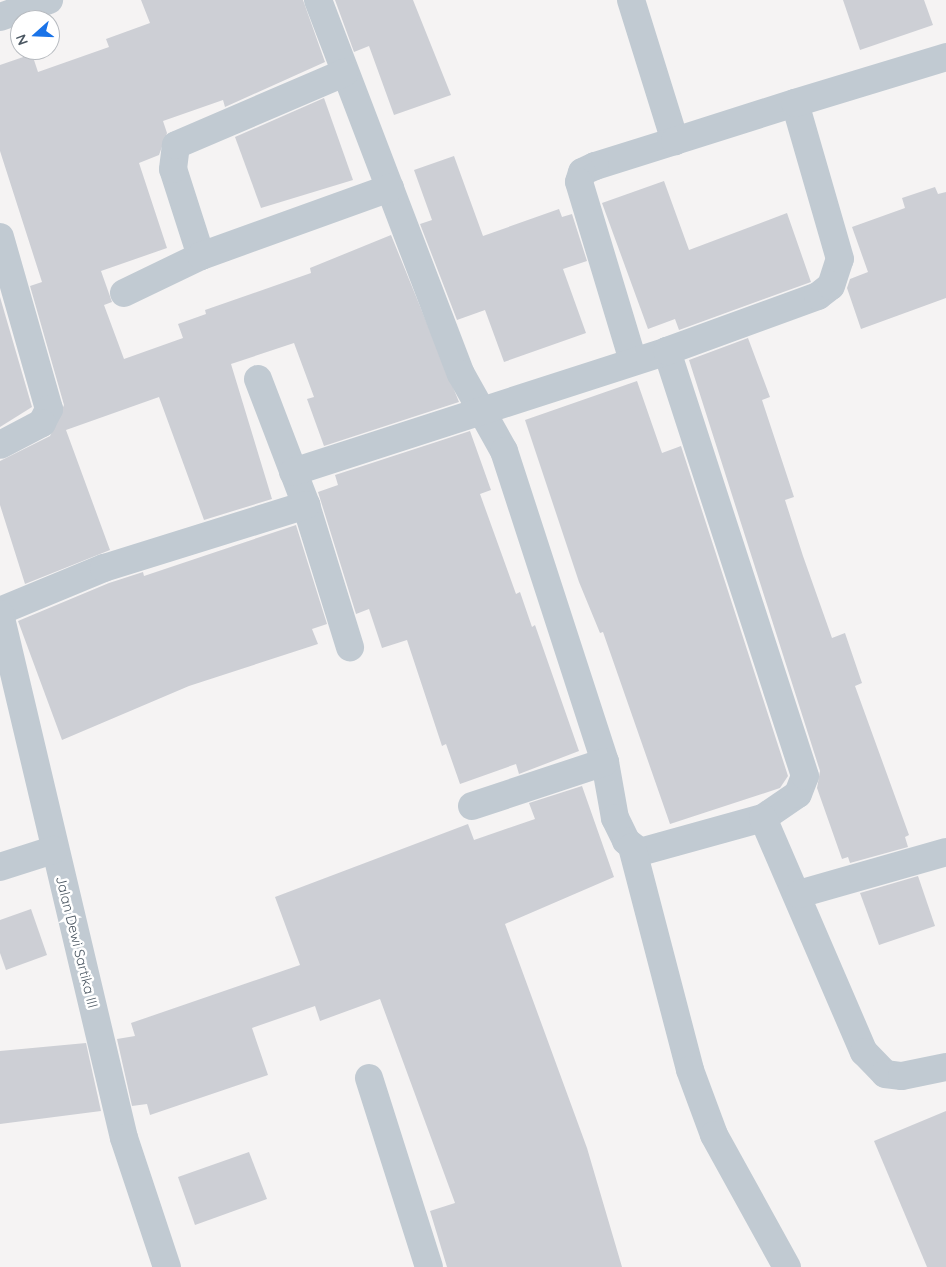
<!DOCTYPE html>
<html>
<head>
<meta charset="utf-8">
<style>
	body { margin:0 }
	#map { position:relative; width:946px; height:1267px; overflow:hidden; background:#f5f3f3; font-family:Quicksand,sans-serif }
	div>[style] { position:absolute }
	.building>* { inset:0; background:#cdcfd5 }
	.minor>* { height:28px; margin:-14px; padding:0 14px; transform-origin:14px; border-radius:14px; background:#c1cad2 }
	span { translate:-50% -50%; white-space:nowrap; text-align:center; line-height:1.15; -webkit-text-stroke:5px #fff; paint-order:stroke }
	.street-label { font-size:14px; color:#4a5661 }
	.north { position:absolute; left:10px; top:10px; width:50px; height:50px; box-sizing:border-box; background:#fff; border:1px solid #b7bbc0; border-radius:50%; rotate:250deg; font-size:14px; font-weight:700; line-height:20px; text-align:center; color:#4a5661 }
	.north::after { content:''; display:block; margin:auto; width:18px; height:22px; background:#1a73e8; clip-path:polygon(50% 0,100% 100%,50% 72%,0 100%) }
</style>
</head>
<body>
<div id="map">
	<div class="building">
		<div style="clip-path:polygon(141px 0,303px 0,325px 62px,225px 107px,223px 100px,163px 121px,167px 133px,159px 155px,139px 163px,167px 248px,101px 271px,112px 302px,104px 305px,124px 359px,183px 338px,178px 324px,206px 314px,205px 310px,311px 273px,310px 268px,391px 235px,459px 402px,324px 446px,307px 399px,314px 397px,294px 343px,231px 364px,272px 499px,204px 520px,159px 397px,66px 430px,110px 550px,25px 584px,0 505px,0 461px,50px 436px,64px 405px,30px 286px,42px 282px,0 151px,0 65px,32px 54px,38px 72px,109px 47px,106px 39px,150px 23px)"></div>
		<div style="clip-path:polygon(335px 0,413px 0,451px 95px,394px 115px,369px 46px,354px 52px)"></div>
		<div style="clip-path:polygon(843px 0,924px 0,933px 25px,860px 50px)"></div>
		<div style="clip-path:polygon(324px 98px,353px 180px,261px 208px,235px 137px)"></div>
		<div style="clip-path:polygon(454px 156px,483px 236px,559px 209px,562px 217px,572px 214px,587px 261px,563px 269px,586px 333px,504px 362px,485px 310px,457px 320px,420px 224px,432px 220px,414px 170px)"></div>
		<div style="clip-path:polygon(664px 181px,689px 250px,787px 213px,811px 282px,679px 330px,675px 319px,648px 329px,602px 203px)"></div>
		<div style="clip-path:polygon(935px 187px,938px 194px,946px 192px,946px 298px,861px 329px,847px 288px,850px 279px,868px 272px,852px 227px,905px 208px,902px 198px)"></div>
		<div style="clip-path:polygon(0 297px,32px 407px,0 427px)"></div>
		<div style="clip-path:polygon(748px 338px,770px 397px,762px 400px,794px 497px,785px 500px,803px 556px,832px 638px,845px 633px,862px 683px,855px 686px,909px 835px,905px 837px,908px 847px,850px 863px,848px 857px,842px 859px,817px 788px,820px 771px,689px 360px)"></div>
		<div style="clip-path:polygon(637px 381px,662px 453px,681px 446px,788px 776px,780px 788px,670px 824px,603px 632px,600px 633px,579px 582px,525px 420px)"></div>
		<div style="clip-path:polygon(470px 431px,491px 490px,480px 494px,516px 594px,520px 592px,532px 627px,535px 625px,579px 751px,519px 774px,516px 764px,460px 784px,446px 744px,442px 746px,407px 640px,382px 648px,369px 609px,356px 614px,318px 492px,338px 485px,335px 475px)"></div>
		<div style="clip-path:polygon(296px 525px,327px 624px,312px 629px,318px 644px,189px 686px,62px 740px,18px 621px,109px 583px,143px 572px,144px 576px)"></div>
		<div style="clip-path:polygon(582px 786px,614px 877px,505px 924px,587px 1148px,622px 1267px,447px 1267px,430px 1211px,455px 1203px,380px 999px,320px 1021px,315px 1006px,252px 1028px,268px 1075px,150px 1115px,147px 1104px,132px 1106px,117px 1039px,135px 1036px,131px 1023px,300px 965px,275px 897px,468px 824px,474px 840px,535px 819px,529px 803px)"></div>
		<div style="clip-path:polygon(918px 876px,935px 926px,879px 945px,860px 893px)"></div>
		<div style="clip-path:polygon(31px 909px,47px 955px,6px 970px,0 953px,0 920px)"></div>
		<div style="clip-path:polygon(86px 1043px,101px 1111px,0 1124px,0 1051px)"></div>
		<div style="clip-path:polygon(946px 1111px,946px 1267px,927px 1267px,874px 1141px)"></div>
		<div style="clip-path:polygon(249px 1152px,267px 1199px,195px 1225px,178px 1177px)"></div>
	</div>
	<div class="minor">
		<div style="left:318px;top:0;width:400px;rotate:69.1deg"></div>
		<div style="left:461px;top:374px;width:88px;rotate:60.8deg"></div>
		<div style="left:504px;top:451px;width:327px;rotate:72deg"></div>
		<div style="left:605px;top:762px;width:57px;rotate:79.9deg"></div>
		<div style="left:615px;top:818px;width:25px;rotate:64deg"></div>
		<div style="left:626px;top:841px;width:18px;rotate:38deg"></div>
		<div style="left:640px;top:852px;width:128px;rotate:-15.5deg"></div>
		<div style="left:763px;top:818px;width:42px;rotate:-34.4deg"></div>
		<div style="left:798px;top:794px;width:19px;rotate:-69deg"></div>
		<div style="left:805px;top:776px;width:447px;rotate:-108deg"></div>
		<div style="left:631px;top:0;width:148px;rotate:72.7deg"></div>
		<div style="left:675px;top:141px;width:84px;rotate:162.6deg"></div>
		<div style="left:595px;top:166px;width:14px;rotate:155deg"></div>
		<div style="left:582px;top:172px;width:10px;rotate:107deg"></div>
		<div style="left:579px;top:182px;width:187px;rotate:73.2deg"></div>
		<div style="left:0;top:17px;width:52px;rotate:-19.1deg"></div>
		<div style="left:675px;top:141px;width:126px;rotate:-17.6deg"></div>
		<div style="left:0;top:237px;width:179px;rotate:74.1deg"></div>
		<div style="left:49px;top:409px;width:16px;rotate:117deg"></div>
		<div style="left:42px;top:423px;width:47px;rotate:152.4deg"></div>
		<div style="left:201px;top:256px;width:91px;rotate:-107.8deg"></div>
		<div style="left:173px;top:169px;width:24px;rotate:-83deg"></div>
		<div style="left:176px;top:145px;width:183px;rotate:-23.2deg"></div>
		<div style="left:124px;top:293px;width:85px;rotate:-25.7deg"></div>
		<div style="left:201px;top:256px;width:201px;rotate:-19.8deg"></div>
		<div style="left:258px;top:379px;width:135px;rotate:69.1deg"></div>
		<div style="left:306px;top:505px;width:149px;rotate:72.8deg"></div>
		<div style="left:293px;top:472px;width:393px;rotate:-17.9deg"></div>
		<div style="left:667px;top:351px;width:161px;rotate:-20deg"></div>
		<div style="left:818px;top:296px;width:16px;rotate:-38deg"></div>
		<div style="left:831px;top:286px;width:28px;rotate:-72deg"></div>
		<div style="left:840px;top:259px;width:162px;rotate:-106.1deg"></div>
		<div style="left:795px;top:103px;width:158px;rotate:-16.9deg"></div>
		<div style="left:0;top:611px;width:113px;rotate:-22.5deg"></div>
		<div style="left:104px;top:568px;width:212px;rotate:-17.3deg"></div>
		<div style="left:0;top:614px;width:538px;rotate:76.69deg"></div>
		<div style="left:124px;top:1138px;width:136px;rotate:71.6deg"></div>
		<div style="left:472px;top:806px;width:140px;rotate:-18.3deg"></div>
		<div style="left:763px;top:818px;width:255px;rotate:66.7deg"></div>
		<div style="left:864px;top:1052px;width:30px;rotate:46deg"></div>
		<div style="left:885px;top:1074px;width:17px;rotate:7deg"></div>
		<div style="left:902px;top:1076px;width:45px;rotate:-11.6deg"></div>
		<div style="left:632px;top:847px;width:230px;rotate:75.4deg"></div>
		<div style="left:690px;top:1070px;width:69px;rotate:69.7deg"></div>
		<div style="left:714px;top:1135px;width:151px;rotate:61.1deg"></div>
		<div style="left:0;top:867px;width:56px;rotate:-17.8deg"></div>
		<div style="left:799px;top:894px;width:153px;rotate:-15.9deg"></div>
		<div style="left:369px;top:1078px;width:198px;rotate:72.4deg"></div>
	</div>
	<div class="street-label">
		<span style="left:77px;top:942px;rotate:76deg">Jalan Dewi Sartika III</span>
	</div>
	<div class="north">N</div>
</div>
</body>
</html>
